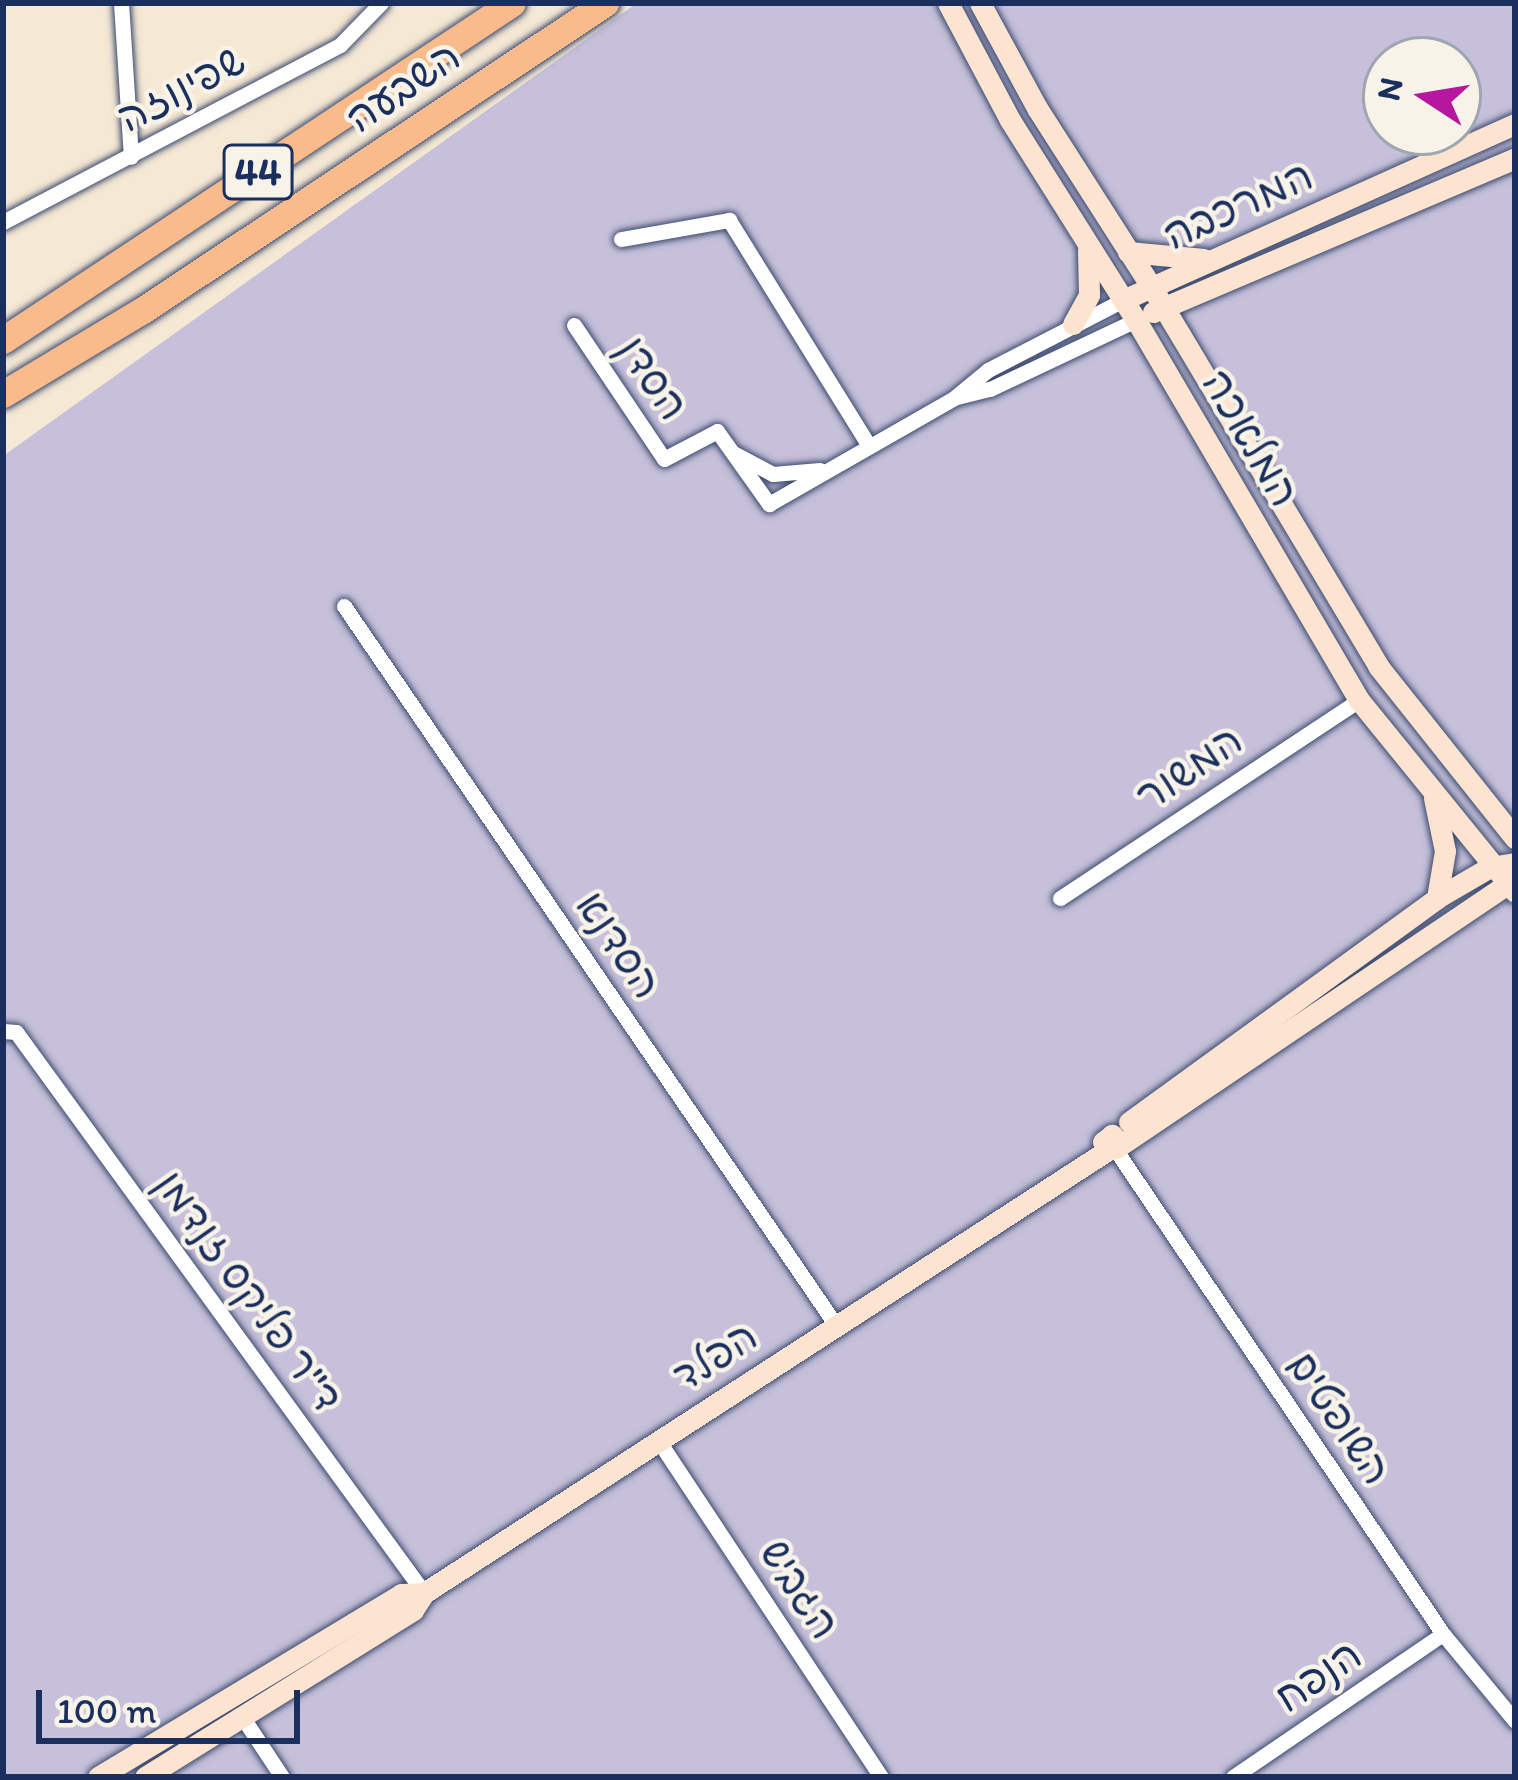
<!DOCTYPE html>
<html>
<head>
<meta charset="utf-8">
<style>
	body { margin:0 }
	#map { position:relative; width:1518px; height:1780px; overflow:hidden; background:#f5e8d4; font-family:Itim,"Playpen Sans Hebrew",sans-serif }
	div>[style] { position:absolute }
	.industrial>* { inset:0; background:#c6c0da }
	.roads { filter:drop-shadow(0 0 3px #3c4b70) drop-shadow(0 0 3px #3c4b70) }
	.street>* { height:15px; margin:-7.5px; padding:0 7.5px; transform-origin:7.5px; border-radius:7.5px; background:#fff }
	.secondary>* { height:21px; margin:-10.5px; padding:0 10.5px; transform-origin:10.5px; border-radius:10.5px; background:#fde4d1 }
	.highway>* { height:27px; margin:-13.5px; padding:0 13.5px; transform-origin:13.5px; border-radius:13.5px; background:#fabb8c }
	span { translate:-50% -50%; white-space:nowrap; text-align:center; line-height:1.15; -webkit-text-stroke:9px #f7f3e8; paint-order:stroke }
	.shield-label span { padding:3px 9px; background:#f7f3e8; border:3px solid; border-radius:9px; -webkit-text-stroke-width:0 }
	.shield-label { font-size:39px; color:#1b2f5e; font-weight:700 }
	.street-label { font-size:42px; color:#1b2f5e }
	.frame { position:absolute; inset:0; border:6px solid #1b2f5e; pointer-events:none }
	.north { position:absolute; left:1362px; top:36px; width:120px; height:120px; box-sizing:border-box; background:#f7f3e8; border:3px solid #9fa5b1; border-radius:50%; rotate:282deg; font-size:33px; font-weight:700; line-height:48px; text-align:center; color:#1b2f5e }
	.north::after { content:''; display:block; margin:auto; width:42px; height:54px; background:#b5179e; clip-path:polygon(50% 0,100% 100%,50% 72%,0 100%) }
	.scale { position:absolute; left:36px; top:1690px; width:264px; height:54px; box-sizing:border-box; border:6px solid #1b2f5e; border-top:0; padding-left:15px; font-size:36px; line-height:42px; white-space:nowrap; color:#1b2f5e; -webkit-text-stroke:9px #f7f3e8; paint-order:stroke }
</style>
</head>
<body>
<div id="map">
	<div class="industrial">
		<div style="clip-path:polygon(evenodd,637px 3px,1515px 3px,1515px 1777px,3px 1777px,3px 456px,637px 3px,1386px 60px,1458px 60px,1458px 132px,1386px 132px,1386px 60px)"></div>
	</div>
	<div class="roads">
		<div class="street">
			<div style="left:121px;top:3px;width:154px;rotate:86.3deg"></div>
			<div style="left:3px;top:222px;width:381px;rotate:-27.7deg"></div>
			<div style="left:340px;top:45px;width:59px;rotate:-45.7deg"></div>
			<div style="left:621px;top:239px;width:110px;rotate:-10deg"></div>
			<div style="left:729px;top:220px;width:266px;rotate:58.2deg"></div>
			<div style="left:574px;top:325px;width:161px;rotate:56.1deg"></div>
			<div style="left:664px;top:459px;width:60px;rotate:-27.8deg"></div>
			<div style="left:717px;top:431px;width:90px;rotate:54.5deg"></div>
			<div style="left:769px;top:504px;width:213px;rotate:-29.8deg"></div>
			<div style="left:954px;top:398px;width:44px;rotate:-39.5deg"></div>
			<div style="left:988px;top:370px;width:152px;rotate:-27.4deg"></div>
			<div style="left:957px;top:397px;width:34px;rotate:-14deg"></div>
			<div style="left:990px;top:389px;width:161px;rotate:-25.3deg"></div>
			<div style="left:735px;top:454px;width:43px;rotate:27.8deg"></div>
			<div style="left:773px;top:474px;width:47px;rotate:-4.9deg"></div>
			<div style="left:344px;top:606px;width:870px;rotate:55.63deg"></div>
			<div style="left:1060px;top:898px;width:359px;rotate:-33.5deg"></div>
			<div style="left:3px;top:1031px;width:13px;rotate:4deg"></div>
			<div style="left:16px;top:1032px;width:694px;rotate:53.97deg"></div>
			<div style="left:1115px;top:1149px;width:585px;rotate:55.93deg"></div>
			<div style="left:1443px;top:1634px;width:113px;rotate:50.4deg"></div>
			<div style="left:658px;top:1440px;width:404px;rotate:56.5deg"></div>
			<div style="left:243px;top:1718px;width:71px;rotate:56.5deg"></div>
			<div style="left:1233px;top:1777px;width:254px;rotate:-34.3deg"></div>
		</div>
		<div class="secondary">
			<div style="left:948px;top:3px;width:132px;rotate:62.1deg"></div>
			<div style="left:1010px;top:120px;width:236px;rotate:57.8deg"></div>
			<div style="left:1136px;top:320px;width:441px;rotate:59.6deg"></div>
			<div style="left:1359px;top:700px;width:247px;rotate:50.9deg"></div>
			<div style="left:980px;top:3px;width:119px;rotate:61.5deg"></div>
			<div style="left:1037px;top:108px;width:211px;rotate:57.4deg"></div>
			<div style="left:1151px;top:286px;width:443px;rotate:59.1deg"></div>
			<div style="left:1378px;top:666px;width:220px;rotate:51.5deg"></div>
			<div style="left:1128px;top:252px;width:76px;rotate:5.3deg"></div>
			<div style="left:1123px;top:300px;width:430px;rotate:-24.2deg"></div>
			<div style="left:1153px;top:312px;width:393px;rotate:-23deg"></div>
			<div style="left:1073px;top:324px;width:33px;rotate:-61deg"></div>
			<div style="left:1089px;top:295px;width:45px;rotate:-91.3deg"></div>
			<div style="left:1434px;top:798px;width:54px;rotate:78.3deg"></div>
			<div style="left:1445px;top:851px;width:48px;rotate:99.7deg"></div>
			<div style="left:1129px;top:1122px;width:381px;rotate:-36deg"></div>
			<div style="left:1437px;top:898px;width:61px;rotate:-30.3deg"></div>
			<div style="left:1490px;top:867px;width:25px;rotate:-9deg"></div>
			<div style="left:1119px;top:1143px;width:11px;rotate:-131deg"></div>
			<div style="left:1112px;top:1135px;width:11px;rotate:142deg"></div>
			<div style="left:1103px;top:1142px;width:9px;rotate:58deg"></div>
			<div style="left:1108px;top:1150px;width:8px;rotate:-14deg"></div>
			<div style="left:1116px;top:1148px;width:481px;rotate:-34deg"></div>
			<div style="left:98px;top:1777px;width:354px;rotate:-31.1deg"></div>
			<div style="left:401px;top:1594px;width:23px;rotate:-2deg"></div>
			<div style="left:145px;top:1777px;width:316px;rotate:-31.9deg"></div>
			<div style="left:413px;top:1610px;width:20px;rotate:-57deg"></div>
			<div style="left:424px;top:1593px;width:815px;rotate:-32.93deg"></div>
		</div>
		<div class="highway">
			<div style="left:3px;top:340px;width:610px;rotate:-33.51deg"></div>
			<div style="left:3px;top:394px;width:163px;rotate:-31deg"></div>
			<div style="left:143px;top:310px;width:555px;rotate:-33.6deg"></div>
		</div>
	</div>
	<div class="shield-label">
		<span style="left:258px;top:172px">44</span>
	</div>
	<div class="street-label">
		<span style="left:403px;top:87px;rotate:-34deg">השבעה</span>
		<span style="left:181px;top:89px;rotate:-28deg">שפינוזה</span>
		<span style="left:1238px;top:205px;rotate:-24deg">המרכבה</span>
		<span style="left:653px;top:378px;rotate:56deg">הסדן</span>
		<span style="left:1251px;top:438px;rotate:60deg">המלאכה</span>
		<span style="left:1189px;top:768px;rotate:-34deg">המשור</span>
		<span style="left:619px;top:945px;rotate:56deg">הסדנא</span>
		<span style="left:249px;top:1291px;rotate:54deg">ד''ר פליקס זנדמן</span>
		<span style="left:715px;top:1356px;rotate:-33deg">הפלד</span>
		<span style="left:1340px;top:1418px;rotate:56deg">השופטים</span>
		<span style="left:800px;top:1589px;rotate:57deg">הגביש</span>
		<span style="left:1318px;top:1676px;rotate:-34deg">הנפח</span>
	</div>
	<div class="frame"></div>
	<div class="north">N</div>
	<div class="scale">100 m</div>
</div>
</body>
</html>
